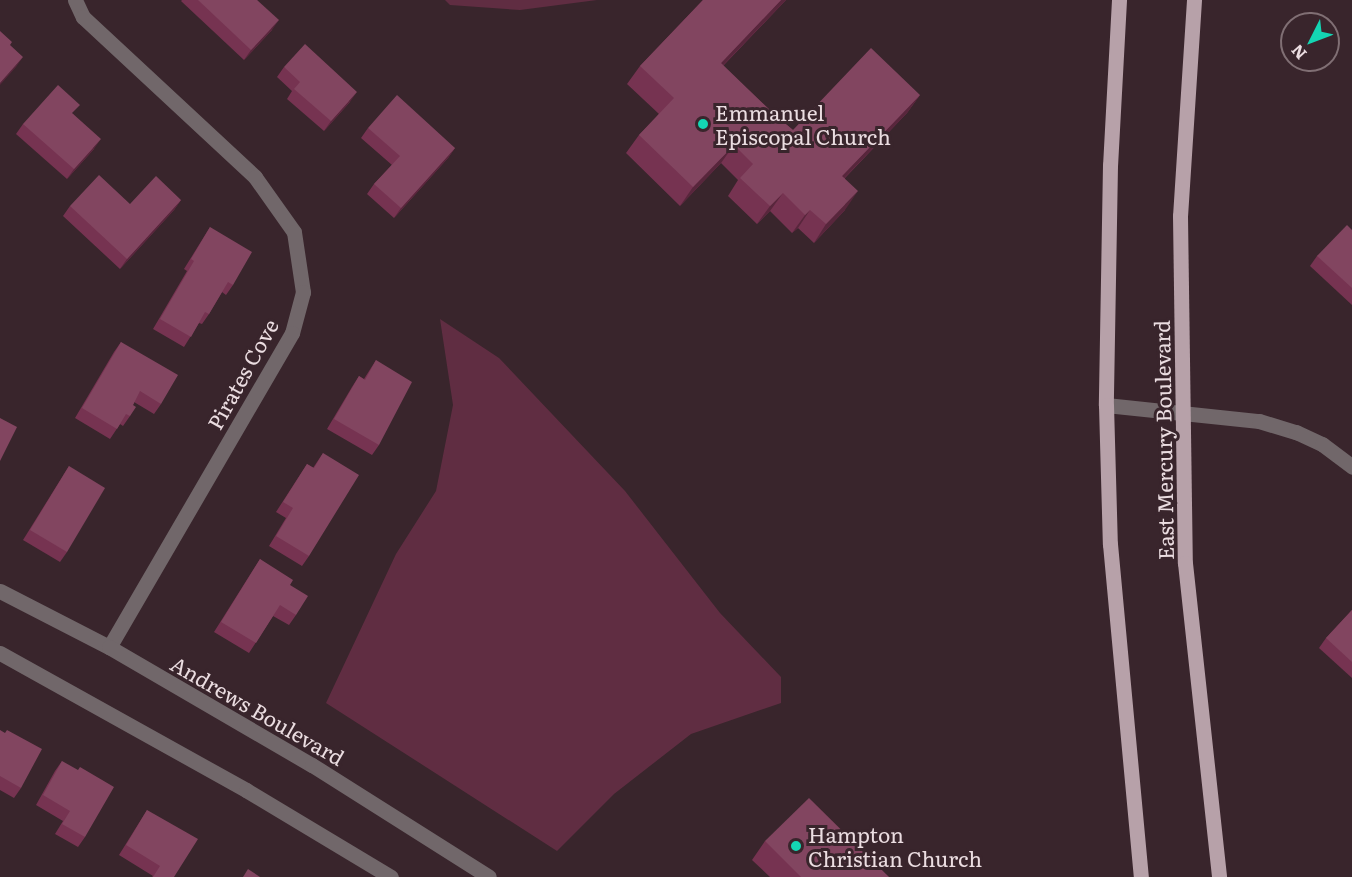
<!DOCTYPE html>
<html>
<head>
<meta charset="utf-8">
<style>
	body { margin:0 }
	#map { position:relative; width:1352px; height:877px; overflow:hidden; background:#39252c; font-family:Literata,serif }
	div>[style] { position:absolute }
	.green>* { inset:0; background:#602d42 }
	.minor>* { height:15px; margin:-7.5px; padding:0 7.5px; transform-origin:7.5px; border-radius:7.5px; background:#71676a }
	.major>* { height:15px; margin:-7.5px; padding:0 7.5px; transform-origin:7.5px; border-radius:7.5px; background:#b7a1a9 }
	.wall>* { inset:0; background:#763351 }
	.shaded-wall>* { inset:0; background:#58263c }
	.building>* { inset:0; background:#824560 }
	.dots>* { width:16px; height:16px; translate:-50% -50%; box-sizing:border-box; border:3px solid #39252c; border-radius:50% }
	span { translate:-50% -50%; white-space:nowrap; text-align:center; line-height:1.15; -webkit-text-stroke:6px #39252c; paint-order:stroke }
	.poi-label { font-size:21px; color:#ebdde1 }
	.left { translate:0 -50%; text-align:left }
	.street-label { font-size:21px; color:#ebdde1 }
	.north { position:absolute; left:1280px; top:12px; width:60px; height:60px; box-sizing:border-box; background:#39252c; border:2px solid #806f74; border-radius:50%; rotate:228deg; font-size:16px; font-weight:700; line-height:24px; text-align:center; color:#ebdde1 }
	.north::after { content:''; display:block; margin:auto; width:21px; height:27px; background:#14d5b3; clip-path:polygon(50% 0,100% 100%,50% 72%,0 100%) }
</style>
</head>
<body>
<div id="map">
	<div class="green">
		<div style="clip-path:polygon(445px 0,597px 0,520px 10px,450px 5px)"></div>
		<div style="clip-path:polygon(440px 319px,499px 358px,625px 491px,720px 613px,781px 677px,781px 703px,691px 734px,614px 794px,557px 851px,326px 703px,396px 554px,436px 491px,453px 405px)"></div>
	</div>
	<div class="minor">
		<div style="left:75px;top:0;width:19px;rotate:65deg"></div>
		<div style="left:83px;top:17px;width:235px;rotate:42.9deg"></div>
		<div style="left:255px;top:177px;width:67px;rotate:54.7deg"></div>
		<div style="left:294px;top:232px;width:61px;rotate:81.5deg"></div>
		<div style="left:303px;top:292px;width:42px;rotate:105deg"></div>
		<div style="left:292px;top:333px;width:363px;rotate:120.2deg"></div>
		<div style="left:1106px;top:405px;width:154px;rotate:6deg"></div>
		<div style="left:1259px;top:421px;width:39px;rotate:17deg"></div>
		<div style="left:1296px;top:432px;width:29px;rotate:25deg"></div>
		<div style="left:1322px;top:444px;width:38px;rotate:37deg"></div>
		<div style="left:0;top:591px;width:123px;rotate:27.2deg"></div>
		<div style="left:109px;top:647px;width:235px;rotate:30.2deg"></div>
		<div style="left:312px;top:765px;width:209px;rotate:32.3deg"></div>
		<div style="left:0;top:653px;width:282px;rotate:29.1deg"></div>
		<div style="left:246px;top:790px;width:169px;rotate:31deg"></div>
	</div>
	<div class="major">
		<div style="left:1119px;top:0;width:165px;rotate:93.1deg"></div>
		<div style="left:1110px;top:165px;width:240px;rotate:91deg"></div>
		<div style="left:1106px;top:405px;width:139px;rotate:88.4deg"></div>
		<div style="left:1110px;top:544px;width:334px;rotate:84.7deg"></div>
		<div style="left:1194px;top:0;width:216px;rotate:93.7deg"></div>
		<div style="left:1180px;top:216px;width:347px;rotate:89.2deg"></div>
		<div style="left:1185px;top:563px;width:316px;rotate:83.8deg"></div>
	</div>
	<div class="wall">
		<div style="clip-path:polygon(182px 0,257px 0,272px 30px,244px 60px,181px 1px)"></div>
		<div style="clip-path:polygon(703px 0,786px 0,723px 66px,775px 115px,793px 130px,920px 95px,907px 113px,845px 178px,845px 210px,814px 243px,798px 228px,792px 233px,770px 211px,757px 224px,728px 196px,738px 180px,721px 163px,680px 206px,626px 153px,639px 135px,659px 114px,627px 84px,640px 66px)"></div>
		<div style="clip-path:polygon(284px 67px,350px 102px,324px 131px,287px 99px,292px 91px,277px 77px)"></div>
		<div style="clip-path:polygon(73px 114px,94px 149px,67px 179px,16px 134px,23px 124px)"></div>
		<div style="clip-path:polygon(368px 128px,455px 148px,448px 158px,394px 218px,367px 194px,374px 184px,392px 165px,361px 138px)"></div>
		<div style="clip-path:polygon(181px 200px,174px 210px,120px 269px,63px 216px,70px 206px,130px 204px)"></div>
		<div style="clip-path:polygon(210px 227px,233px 285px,226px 295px,222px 292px,209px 314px,202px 324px,199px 323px,184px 347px,153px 329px,187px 271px,184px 269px)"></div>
		<div style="clip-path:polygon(1352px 230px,1352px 305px,1310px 266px,1317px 256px)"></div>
		<div style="clip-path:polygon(121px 342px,161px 404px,154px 414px,134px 402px,133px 405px,130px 416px,123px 426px,120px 424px,110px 439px,75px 418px,114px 352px)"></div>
		<div style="clip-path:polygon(376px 360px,379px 445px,372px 455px,327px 429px,352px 387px,359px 376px,364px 379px)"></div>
		<div style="clip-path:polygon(323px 453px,309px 556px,302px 566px,269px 546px,286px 518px,276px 512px,307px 464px,313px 468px)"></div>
		<div style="clip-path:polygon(69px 466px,67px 552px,60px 562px,23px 540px)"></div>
		<div style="clip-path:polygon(260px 559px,290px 585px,296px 615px,289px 625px,273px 616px,249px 653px,214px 632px)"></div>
		<div style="clip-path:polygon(1352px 610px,1352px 678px,1319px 648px,1326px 638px)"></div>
		<div style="clip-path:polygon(0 730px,21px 788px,14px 798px,0 790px)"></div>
		<div style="clip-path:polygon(62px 761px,85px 837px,78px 847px,55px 834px,63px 821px,36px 805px,55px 771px)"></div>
		<div style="clip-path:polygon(147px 810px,174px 877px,152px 877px,153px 876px,119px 855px)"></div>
		<div style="clip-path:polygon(765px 841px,889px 877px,770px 877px,752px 860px)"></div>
	</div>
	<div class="shaded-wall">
		<div style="clip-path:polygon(781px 0,786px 0,708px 81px,721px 63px)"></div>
		<div style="clip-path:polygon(279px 20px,272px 30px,244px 60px,251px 50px)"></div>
		<div style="clip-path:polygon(23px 57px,16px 67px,0 85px,0 83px)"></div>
		<div style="clip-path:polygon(357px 92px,350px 102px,324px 131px,331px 121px)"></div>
		<div style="clip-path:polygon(920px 95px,907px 113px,829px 194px,842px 176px)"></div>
		<div style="clip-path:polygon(101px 139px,94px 149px,67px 179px,74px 169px)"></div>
		<div style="clip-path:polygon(734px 145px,721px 163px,680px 206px,693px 187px)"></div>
		<div style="clip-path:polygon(455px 148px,448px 158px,394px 218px,401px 208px)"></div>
		<div style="clip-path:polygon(858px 191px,845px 210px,814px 243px,826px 224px)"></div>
		<div style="clip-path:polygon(783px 193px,770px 211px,757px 224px,770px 206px)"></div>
		<div style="clip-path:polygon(181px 200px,174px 210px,120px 269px,127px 259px)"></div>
		<div style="clip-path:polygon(810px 210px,798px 228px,792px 233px,805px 215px)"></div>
	</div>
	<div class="building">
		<div style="clip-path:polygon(198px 0,257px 0,279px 20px,251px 50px)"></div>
		<div style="clip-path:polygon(703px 0,781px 0,721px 63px,775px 115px,793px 130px,871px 48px,920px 95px,842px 176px,858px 191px,826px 224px,810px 210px,805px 215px,783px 193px,770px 206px,740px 178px,753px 164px,734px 145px,693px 187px,639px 135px,674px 98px,640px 66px)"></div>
		<div style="clip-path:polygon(0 31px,12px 42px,10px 45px,23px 57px,0 83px)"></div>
		<div style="clip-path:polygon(305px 44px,357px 92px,331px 121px,294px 89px,300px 82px,284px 67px)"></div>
		<div style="clip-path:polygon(58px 85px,80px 105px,72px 113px,101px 139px,74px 169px,23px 124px)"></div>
		<div style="clip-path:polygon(397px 95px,455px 148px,401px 208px,374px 184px,400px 156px,368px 128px)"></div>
		<div style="clip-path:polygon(99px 175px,130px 204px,156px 176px,181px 200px,127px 259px,70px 206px)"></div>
		<div style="clip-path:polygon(1347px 225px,1352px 230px,1352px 288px,1317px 256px)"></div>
		<div style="clip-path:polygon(210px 227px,252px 252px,233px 285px,228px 282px,209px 314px,205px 312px,191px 337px,160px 319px,194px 261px,191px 259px)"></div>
		<div style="clip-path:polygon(121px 342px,178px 375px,161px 404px,140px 391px,133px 405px,136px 407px,130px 416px,126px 414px,117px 429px,82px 408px)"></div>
		<div style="clip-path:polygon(376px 360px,412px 382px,379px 445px,334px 419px,359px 376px,365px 380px)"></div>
		<div style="clip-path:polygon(0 418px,17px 427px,0 461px)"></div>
		<div style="clip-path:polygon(323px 453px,359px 475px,309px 556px,276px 536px,293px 508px,283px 502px,307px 464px,314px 468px)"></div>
		<div style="clip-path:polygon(69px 466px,105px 488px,67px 552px,30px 530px)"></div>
		<div style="clip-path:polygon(260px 559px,293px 580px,290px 585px,308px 596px,296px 615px,280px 605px,256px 643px,221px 622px)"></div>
		<div style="clip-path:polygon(1352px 610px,1352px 662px,1326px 638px)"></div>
		<div style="clip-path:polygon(0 730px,5px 733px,7px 730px,42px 749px,21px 788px,0 776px)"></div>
		<div style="clip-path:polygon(62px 761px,78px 770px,80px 767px,114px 787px,85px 837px,62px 824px,70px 811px,43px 795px)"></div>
		<div style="clip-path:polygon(809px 798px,889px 877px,801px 877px,765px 841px)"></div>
		<div style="clip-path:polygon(147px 810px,198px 839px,174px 877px,153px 877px,160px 866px,126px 845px)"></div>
		<div style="clip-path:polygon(248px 869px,260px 877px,243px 877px)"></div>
	</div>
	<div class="dots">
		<div style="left:703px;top:124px;background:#14d5b3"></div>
		<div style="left:796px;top:846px;background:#14d5b3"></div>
	</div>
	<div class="poi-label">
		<span class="left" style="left:715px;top:124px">Emmanuel<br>Episcopal Church</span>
		<span class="left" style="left:808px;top:846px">Hampton<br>Christian Church</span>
	</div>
	<div class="street-label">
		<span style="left:242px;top:374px;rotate:-61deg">Pirates Cove</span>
		<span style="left:1163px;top:440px;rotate:-91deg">East Mercury Boulevard</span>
		<span style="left:258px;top:710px;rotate:30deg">Andrews Boulevard</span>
	</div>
	<div class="north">N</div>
</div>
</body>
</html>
